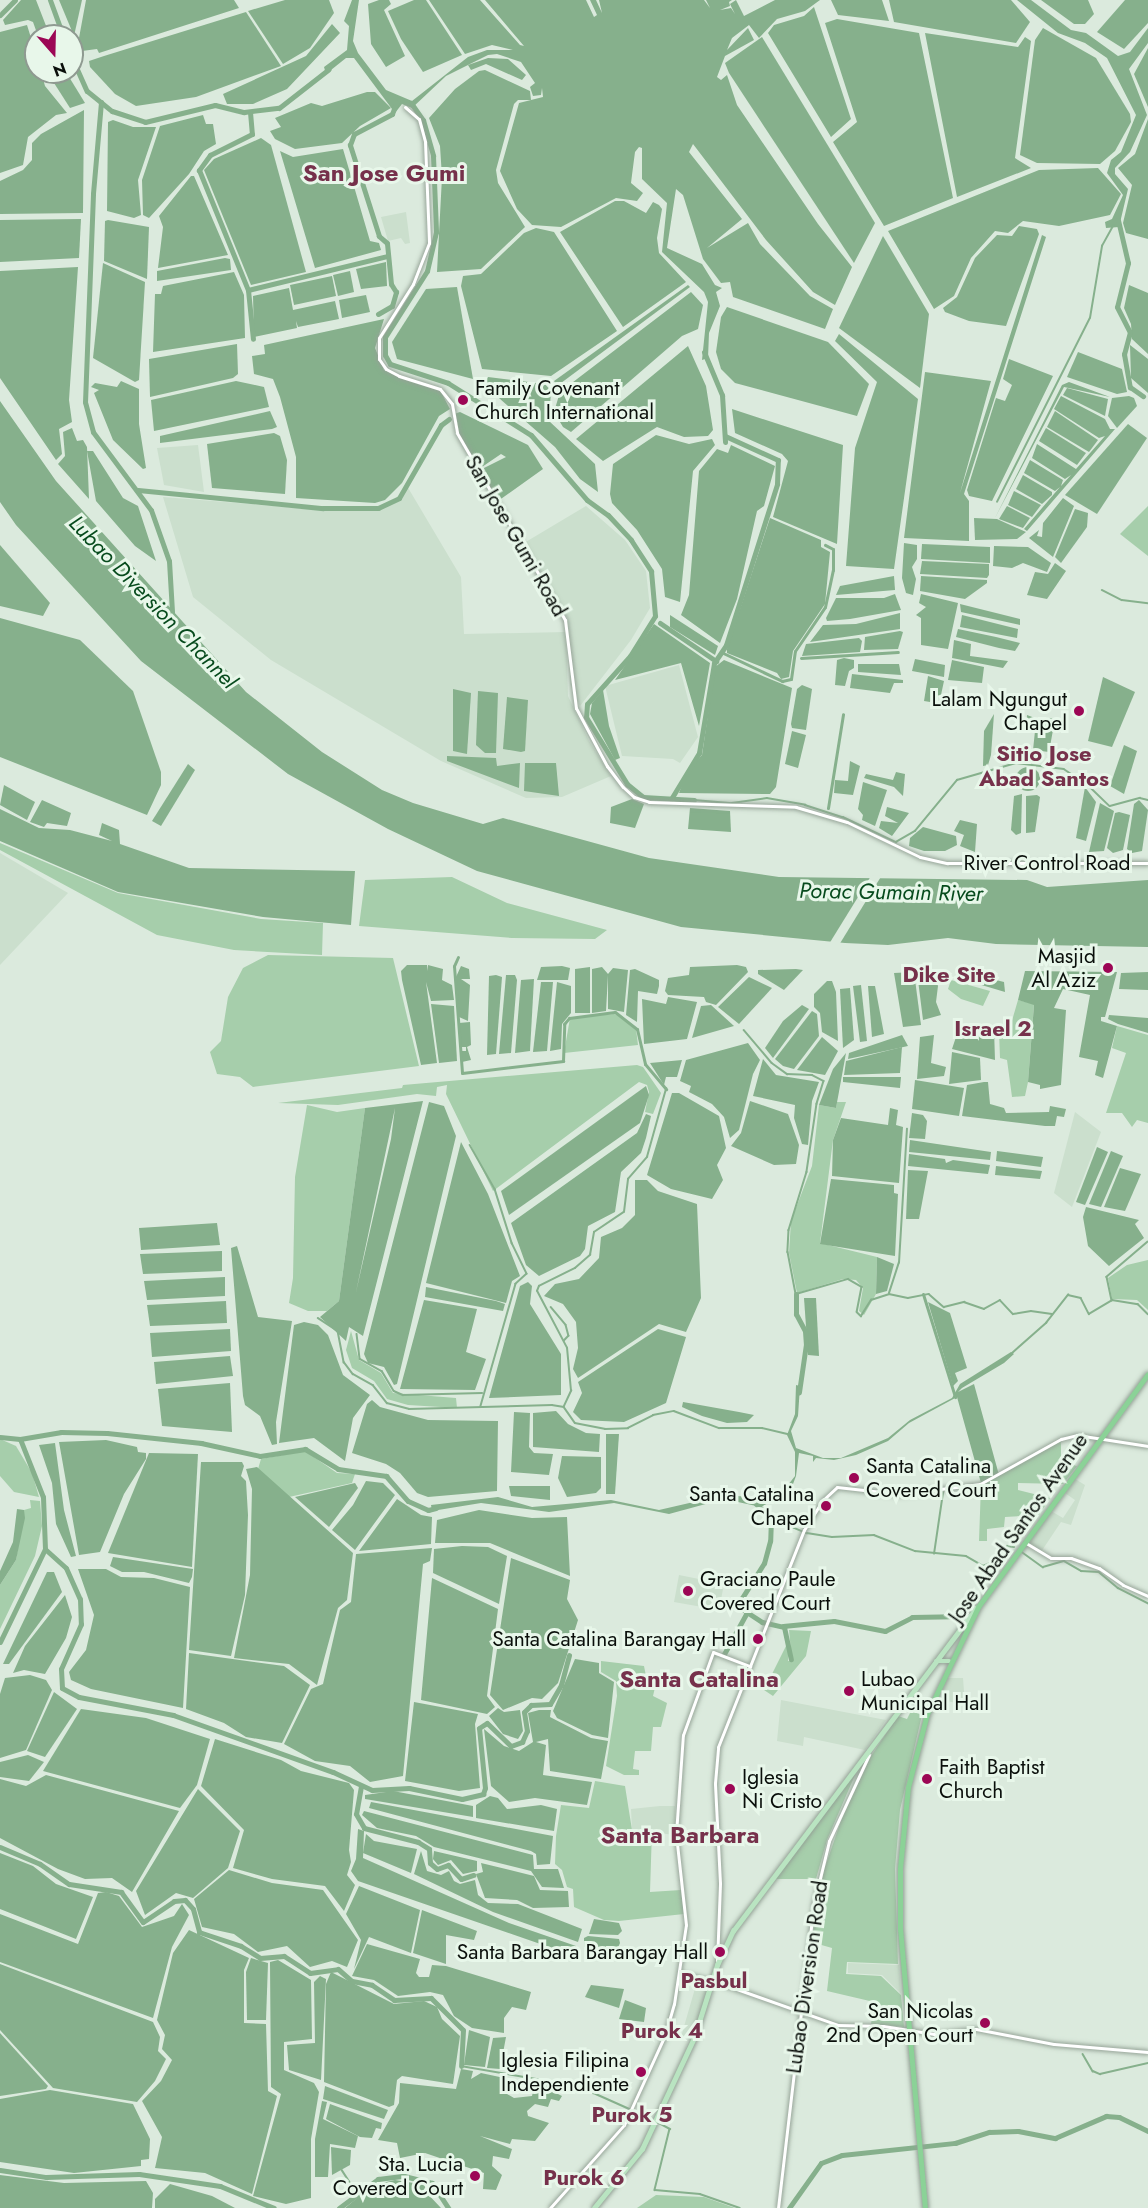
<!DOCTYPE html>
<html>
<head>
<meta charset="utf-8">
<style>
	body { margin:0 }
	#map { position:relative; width:1148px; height:2208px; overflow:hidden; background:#dbeadd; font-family:Jost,sans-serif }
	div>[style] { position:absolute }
	.built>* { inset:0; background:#cbdfcd }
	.green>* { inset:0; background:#a6ceab }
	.water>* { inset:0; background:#86b08c }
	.round { border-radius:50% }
	.pier>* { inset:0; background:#dbeadd }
	.stream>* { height:1.5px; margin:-0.75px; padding:0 0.75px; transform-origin:0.75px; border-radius:0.75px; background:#86b08c }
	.canal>* { height:3px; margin:-1.5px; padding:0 1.5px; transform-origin:1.5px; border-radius:1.5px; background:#86b08c }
	.river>* { height:5px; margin:-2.5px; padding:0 2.5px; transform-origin:2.5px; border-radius:2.5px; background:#86b08c }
	.roads { filter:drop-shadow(0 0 2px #94a296) drop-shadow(0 0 2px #94a296) }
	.minor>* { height:3px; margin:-1.5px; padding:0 1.5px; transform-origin:1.5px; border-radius:1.5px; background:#fff }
	.major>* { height:4.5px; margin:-2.25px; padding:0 2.25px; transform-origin:2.25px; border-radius:2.25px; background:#b9e4c1 }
	.highway>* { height:5px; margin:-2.5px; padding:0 2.5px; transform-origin:2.5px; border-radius:2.5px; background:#8bd297 }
	.dots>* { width:16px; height:16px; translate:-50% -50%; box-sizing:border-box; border:3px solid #e8f7ea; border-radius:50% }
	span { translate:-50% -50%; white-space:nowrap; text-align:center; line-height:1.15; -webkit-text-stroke:6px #e8f7ea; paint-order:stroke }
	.poi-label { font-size:21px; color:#0a0f0b }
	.left { translate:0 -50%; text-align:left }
	.right { translate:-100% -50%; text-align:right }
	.street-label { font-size:21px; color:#0a0f0b }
	.water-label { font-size:22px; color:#074b1d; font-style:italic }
	.neighbourhood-label { font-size:22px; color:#76314b; font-weight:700 }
	.quarter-label { font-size:24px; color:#76314b; font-weight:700 }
	.north { position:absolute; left:24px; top:24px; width:60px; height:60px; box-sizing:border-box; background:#e8f7ea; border:2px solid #8f9a91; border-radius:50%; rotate:160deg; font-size:16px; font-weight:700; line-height:24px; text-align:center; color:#0a0f0b }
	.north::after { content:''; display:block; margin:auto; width:21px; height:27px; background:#9c0755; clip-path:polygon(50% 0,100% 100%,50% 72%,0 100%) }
</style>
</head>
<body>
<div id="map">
	<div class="built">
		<div style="clip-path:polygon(406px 212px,410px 243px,405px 244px,401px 238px,388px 241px,381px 217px)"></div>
		<div style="clip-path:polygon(198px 445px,204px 492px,164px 485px,157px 448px)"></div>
		<div style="clip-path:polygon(407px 486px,461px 577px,464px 634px,566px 632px,568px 696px,589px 741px,611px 776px,562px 797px,526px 798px,441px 761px,271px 660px,193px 597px,163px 497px,323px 510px,378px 509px,399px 499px)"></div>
		<div style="clip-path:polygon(586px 506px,625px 540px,646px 571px,650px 608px,631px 640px,580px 706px,570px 684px,568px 619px,524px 543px)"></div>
		<div style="clip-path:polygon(679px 665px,698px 737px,680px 763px,673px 759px,622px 756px,605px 686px)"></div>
		<div style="clip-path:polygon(0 853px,68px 893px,0 965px)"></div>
		<div style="clip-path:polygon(1075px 1112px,1101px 1132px,1072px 1207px,1054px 1193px)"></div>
		<div style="clip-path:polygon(1075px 1479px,1085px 1485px,1071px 1525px,1061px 1522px,1041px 1552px,1028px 1541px,1051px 1511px,1063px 1518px,1075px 1500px,1065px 1493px)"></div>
		<div style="clip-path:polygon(679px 1575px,724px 1584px,719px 1610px,674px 1602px)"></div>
		<div style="clip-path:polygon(946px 1678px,963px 1678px,965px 1705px,938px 1699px)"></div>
		<div style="clip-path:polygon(781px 1700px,886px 1720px,865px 1750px,804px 1737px,803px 1746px,777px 1741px)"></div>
		<div style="clip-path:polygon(660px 1806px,675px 1806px,675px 1835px,632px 1830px,631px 1809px)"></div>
		<div style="clip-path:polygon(848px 1963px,899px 1965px,901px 1994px,882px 1975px,848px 1973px)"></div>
		<div style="clip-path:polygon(698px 1978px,708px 1980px,706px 1985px,710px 1987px,691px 2040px,681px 2037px)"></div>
	</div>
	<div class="green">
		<div style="clip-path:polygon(1148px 506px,1148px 556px,1120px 534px)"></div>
		<div style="clip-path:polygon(0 843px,118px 893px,261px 919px,323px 923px,322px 955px,234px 950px,157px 935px,0 850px)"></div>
		<div style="clip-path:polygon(452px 877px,507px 903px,607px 930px,595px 939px,512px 938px,359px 926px,365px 880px)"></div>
		<div style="clip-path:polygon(268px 955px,393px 958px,419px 1066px,253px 1087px,240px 1077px,217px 1074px,210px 1052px,221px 1041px,228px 997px,243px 968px)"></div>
		<div style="clip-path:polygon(951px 980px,990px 991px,983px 1006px,961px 999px,948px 989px)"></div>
		<div style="clip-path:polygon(1018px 1000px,1034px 1004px,1028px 1082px,1025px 1096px,1012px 1097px,1007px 1060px,1000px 1058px,999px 1031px,1011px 1024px)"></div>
		<div style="clip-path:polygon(614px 1014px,622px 1016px,636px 1029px,638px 1045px,564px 1053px,570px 1018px)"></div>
		<div style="clip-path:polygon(1117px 1026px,1148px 1035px,1148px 1123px,1137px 1120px,1132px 1127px,1122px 1113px,1106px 1113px,1126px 1053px,1112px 1048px)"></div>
		<div style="clip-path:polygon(637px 1065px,643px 1067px,661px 1093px,653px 1114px,645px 1112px,649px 1092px,647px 1085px,639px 1082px,493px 1191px,446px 1094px,447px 1085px,437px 1087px,436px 1096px,417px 1094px,338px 1105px,278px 1103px,402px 1088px,403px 1085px)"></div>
		<div style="clip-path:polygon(837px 1102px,846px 1102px,833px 1140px,820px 1243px,877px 1257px,876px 1294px,864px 1315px,859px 1311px,863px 1288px,856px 1280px,843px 1279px,797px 1293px,789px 1253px,791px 1221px,812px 1166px,819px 1105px,836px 1108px)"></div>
		<div style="clip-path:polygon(307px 1105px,337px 1112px,365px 1108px,339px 1301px,327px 1311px,308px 1311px,289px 1303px,293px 1278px,295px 1177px)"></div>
		<div style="clip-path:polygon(1148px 1260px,1148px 1310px,1137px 1300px,1112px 1299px,1108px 1278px,1127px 1265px)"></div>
		<div style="clip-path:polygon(351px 1331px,359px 1360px,381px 1373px,393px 1393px,456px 1398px,457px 1408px,408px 1405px,387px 1399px,374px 1381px,352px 1368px,346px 1350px)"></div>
		<div style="clip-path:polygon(0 1439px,16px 1446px,32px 1473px,39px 1497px,14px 1492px,0 1476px)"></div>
		<div style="clip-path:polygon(1061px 1440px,1061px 1462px,1077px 1466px,1063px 1484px,1018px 1483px,1018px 1490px,1050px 1498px,1039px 1515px,1005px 1517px,1004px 1527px,987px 1529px,987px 1541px,979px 1541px,981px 1485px)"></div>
		<div style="clip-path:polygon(305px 1451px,337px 1473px,355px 1474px,352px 1483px,289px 1497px,258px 1469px,261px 1459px)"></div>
		<div style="clip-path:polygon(30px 1500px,40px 1501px,42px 1526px,35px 1556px,0 1629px,0 1585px,16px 1560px,24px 1510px,31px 1508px)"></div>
		<div style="clip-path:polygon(789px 1630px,811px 1631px,806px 1656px,773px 1696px,764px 1690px,788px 1642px,788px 1661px,792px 1661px)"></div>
		<div style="clip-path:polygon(601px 1661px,644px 1666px,646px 1676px,657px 1679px,653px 1696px,667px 1703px,661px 1727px,653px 1727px,651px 1751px,635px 1751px,633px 1769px,639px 1770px,639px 1775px,624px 1775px,606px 1766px,617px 1696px,616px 1681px,601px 1672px)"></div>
		<div style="clip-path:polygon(911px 1711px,922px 1715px,900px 1810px,895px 1869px,898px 1964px,847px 1962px,846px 1974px,881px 1976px,901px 1995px,904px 2027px,871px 2024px,874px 2002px,827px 1991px,832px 1948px,811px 1942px,824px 1870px,843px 1815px,871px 1756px,898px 1716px,907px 1719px)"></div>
		<div style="clip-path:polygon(858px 1768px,827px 1840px,816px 1879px,775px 1879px)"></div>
		<div style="clip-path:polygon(595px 1781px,625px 1786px,632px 1830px,652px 1830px,650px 1892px,681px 1890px,684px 1914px,619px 1921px,604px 1920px,574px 1907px,573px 1889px,567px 1887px,562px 1870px,555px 1864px,556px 1836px,561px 1805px,589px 1808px)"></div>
		<div style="clip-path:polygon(656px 2195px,704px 2197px,735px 2208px,637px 2208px)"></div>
	</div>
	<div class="water">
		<div style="clip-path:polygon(21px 0,36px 0,50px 36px,38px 36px,33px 22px,28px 20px,5px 25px,3px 20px)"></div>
		<div style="clip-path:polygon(59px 0,82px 0,74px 36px)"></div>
		<div style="clip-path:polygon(86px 0,234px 0,239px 8px,99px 53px,97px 49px,82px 51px,79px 38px)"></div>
		<div style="clip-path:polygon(285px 0,329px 0,334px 13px,310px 48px,283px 64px,248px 11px)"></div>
		<div style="clip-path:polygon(352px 0,359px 0,353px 41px,358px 53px,386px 90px,412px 101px,468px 57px,487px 50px,513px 50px,492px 45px,465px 54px,429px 0,480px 0,520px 45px,524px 46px,485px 0,586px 0,594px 17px,597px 15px,590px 0,596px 0,602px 13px,599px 0,704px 0,710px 8px,706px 0,732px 0,729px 2px,730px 6px,720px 10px,731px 8px,735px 14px,730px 4px,736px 0,744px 16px,775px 0,820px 0,805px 11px,777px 19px,759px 38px,749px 25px,732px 38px,727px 50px,748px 28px,754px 40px,725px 56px,717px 77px,721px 80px,727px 75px,737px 105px,818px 224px,852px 267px,835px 305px,813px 292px,766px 240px,693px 144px,689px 152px,742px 219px,707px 248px,748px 223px,760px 244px,810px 296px,833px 309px,825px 329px,733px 297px,730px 282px,721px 283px,703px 259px,683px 195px,676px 189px,667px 248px,702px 264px,715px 285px,722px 288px,716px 292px,720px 306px,709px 333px,708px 358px,702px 360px,708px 302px,704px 292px,662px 252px,667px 203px,642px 179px,642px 148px,639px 147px,635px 152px,632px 175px,631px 183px,643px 193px,637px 201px,616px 198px,561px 227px,532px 225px,517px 209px,500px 171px,519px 103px,543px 97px,542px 88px,541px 95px,533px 96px,530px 87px,535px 83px,521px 62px,497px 54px,488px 55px,446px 76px,412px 108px,402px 104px,395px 113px,354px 58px,346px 58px,326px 74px,324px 67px,347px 50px,349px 26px,344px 21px)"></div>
		<div style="clip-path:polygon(379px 0,389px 0,391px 4px,384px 10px,405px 56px,386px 67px,371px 44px,368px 4px)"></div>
		<div style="clip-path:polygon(414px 0,426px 0,462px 55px,423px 72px,401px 39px,388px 11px)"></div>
		<div style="clip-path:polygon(831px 0,882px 0,889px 21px,838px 15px)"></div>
		<div style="clip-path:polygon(889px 0,1011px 0,1030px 22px,1016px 43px,894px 22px)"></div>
		<div style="clip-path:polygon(1017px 0,1031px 0,1071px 30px,1086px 33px,1118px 56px,1130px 52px,1148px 28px,1148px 43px,1129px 69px,1147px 115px,1130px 152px,1115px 168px,1115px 174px,1128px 189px,1119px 227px,1106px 228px,1105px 222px,1112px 219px,1123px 195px,1107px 173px,1111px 160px,1121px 152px,1136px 115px,1107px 58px,1085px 43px,1058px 33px)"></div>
		<div style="clip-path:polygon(1041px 0,1088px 0,1094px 14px,1085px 24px,1074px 24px)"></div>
		<div style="clip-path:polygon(1125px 0,1148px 0,1148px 23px,1124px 49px,1097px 32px)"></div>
		<div style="clip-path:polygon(814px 7px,851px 119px,831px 137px,768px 33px,774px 25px,804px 16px)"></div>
		<div style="clip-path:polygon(246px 12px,281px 66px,196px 97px,136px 106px,115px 94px,90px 67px,89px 61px,104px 56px)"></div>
		<div style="clip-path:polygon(837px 19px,919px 33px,953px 198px,884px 226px,833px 142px,857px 122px,825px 23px)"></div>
		<div style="clip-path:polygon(332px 24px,340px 33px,287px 89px,253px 104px,227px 104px,223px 94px,306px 56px)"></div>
		<div style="clip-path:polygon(27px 25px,36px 54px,36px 72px,41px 72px,45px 86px,67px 113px,56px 115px,28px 137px,23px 165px,0 173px,0 32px)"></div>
		<div style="clip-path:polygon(1043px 28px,1096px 58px,1130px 114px,1131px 122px,1115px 151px,1100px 164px,1037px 163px,1020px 155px,1035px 40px)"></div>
		<div style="clip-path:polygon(925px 33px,1018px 47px,1025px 37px,1031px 41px,1015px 158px,1031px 168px,957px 197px)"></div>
		<div style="clip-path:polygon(762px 37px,875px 223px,854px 263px,729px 73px,725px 63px)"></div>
		<div style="clip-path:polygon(1148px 48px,1148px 107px,1134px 74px)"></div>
		<div style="clip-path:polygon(488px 58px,508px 59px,526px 75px,522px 80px,486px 64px,471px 70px,468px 65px)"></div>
		<div style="clip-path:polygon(485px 70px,530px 91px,531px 100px,518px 100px,514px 104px,496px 170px,498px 183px,525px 227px,481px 269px,437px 272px,442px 177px,440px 146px,429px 118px,455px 89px,479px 71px)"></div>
		<div style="clip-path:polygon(47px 72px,66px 72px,85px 103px,70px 108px)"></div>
		<div style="clip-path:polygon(367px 92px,375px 92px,391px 108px,360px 126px,342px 143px,295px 149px,275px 139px,270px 131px,281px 127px,275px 118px,311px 103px,322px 106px)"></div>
		<div style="clip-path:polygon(84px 110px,83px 213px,0 214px,0 181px,23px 170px,32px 160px,32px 143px,41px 134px)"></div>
		<div style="clip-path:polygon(203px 115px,206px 124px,213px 124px,216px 144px,204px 151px,189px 174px,149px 218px,143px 215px,142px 180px,160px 126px)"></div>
		<div style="clip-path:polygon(1148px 119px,1148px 239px,1126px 233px,1123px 223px,1132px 185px,1118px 168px,1135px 154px)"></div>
		<div style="clip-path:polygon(113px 120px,133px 127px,156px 127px,138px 180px,141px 215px,134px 218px,107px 211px,108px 122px)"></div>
		<div style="clip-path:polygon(261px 138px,271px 145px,306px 272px,251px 285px,204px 170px,214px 159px)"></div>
		<div style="clip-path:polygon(343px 149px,370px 241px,379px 243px,381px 250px,315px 268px,280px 151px,293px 157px)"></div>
		<div style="clip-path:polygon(1098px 168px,1121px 194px,1110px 215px,1059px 226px,1023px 221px,1008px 233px,995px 231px,971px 258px,954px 296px,934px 309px,888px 231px,1039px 170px)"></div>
		<div style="clip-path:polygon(191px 176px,194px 176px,228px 255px,158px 268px,163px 227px,159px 216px)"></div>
		<div style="clip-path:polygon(615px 201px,624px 201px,646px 213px,653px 202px,659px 205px,662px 209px,657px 238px,659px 253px,686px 282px,623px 327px,560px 232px)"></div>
		<div style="clip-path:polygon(81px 219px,79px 258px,0 262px,0 220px)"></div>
		<div style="clip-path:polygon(108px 220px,149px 227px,147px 279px,104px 261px,105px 221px)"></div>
		<div style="clip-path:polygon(1019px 226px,1037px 229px,1039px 234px,1006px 326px,969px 321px,945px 312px,943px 308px,957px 297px,975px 258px,997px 235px,1012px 236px)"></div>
		<div style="clip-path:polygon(536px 228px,554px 232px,617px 331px,551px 376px,482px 369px,461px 286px,463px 276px,481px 274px,524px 233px)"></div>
		<div style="clip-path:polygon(1042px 235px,1046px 237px,964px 494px,969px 501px,969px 541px,904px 538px,925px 372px,991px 381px,960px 493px)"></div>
		<div style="clip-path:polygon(883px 236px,929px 314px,920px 388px,839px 328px)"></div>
		<div style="clip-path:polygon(225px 258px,230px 259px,231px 270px,157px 281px,157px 271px)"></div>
		<div style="clip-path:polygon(386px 262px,387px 286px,361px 289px,356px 269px)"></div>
		<div style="clip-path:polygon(103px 263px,145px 282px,139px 380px,135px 382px,93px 358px)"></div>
		<div style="clip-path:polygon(78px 267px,69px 400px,72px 422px,59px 429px,62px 454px,56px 460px,0 378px,0 271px)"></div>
		<div style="clip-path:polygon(350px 271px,354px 292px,338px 296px,333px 275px)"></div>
		<div style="clip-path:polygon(234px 272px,244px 295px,245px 338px,153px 352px,155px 294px,161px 294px,163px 286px)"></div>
		<div style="clip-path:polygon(332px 276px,336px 296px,294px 305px,290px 285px)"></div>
		<div style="clip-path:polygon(688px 285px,690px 287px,557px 386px,554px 381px)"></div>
		<div style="clip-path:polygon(1129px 285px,1148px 293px,1148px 354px,1132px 339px,1131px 324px,1124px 308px)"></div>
		<div style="clip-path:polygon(457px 287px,473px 379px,397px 359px,392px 342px,426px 289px)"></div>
		<div style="clip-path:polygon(289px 288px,293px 310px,335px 301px,339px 319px,298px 327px,296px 321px,297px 328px,254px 337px,253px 296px)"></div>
		<div style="clip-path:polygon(691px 292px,703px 305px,698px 329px,682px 336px,571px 432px,563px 427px,554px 412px,560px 392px)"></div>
		<div style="clip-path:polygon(366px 295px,370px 312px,342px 318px,339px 300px)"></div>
		<div style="clip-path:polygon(727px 307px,828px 342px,869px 384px,857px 416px,735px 383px,721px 369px,716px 352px,721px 317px)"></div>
		<div style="clip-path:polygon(384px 319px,375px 348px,384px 370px,440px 390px,450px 409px,439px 416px,402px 483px,385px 500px,375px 503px,296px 498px,296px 457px,280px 397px,273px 379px,254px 374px,252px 356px,265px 354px,264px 345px)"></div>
		<div style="clip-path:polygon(839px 334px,918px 399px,894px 569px,846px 566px,855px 448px,877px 382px,835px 341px)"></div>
		<div style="clip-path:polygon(237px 344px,238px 374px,233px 378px,150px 397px,149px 359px)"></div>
		<div style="clip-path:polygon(1130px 345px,1148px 359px,1148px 393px,1131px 378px)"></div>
		<div style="clip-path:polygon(688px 346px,706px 386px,713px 430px,708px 436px,684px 437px,657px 427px,603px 461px,576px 439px)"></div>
		<div style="clip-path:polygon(1078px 352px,1122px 369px,1127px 392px,1117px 394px,1067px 377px)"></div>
		<div style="clip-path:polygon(1009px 359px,1053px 376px,992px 501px,969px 496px,967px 490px,996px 398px,1005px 401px,1012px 385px,1003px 379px)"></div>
		<div style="clip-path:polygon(488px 377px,545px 384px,551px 391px,549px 421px,595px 464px,598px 492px,580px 479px,555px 447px,491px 391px,485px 382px)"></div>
		<div style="clip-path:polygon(121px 381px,139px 389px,139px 424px,146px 468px,143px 469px,113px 440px,94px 393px,99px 390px,91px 387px,95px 383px,117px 387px)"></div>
		<div style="clip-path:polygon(236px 381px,264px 387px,269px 407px,154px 431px,151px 400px)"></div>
		<div style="clip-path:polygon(1069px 382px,1110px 397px,1064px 387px,995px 518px,1062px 385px)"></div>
		<div style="clip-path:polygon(1067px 388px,1108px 399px,1105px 416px,1063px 395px)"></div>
		<div style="clip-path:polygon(1061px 396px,1105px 419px,1110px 429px,1115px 429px,1027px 531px,1024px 529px,1060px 487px,1055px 491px,1024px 473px,1030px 460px,1063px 480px,1061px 486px,1071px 475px,1065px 479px,1032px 458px,1037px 444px,1076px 469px,1105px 436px,1099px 438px,1054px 409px)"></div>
		<div style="clip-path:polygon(1129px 396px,1134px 398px,1137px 406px,1117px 428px,1108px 416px,1112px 398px)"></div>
		<div style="clip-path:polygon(0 401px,56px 481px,246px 692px,322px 752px,382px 790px,413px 803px,483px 824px,503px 818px,649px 858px,779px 877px,1027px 880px,1047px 887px,1148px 880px,1148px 947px,996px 944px,948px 938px,888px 945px,845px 943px,681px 927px,477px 871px,388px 829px,288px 774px,141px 661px,16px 525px,0 502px)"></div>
		<div style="clip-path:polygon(732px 409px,843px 445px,837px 544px,773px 517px,788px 461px,782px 454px,735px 433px)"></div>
		<div style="clip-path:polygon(270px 411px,277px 427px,272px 429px,160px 443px,160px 436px)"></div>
		<div style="clip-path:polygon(1055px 411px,1098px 440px,1089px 452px,1047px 427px)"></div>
		<div style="clip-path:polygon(460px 412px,528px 445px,543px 469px,498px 501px,480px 470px,506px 457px,501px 454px,479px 469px,458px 433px,454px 414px)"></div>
		<div style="clip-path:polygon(1128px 424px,1147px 438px,1097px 514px,1065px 495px)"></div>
		<div style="clip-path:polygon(72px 428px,77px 441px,83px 440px,87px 447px,89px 499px,58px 464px,65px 456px,63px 432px)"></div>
		<div style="clip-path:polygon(1046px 428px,1086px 453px,1077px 465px,1039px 441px)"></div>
		<div style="clip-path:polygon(274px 433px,280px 436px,287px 460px,285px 494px,212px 488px,207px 444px)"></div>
		<div style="clip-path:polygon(656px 435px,689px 444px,712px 439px,715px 445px,693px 471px,680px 602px,665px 597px,662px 569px,637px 530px,612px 503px,610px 494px,613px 464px)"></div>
		<div style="clip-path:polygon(731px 445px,775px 466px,764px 506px,757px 511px,737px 599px,720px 643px,681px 615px,689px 595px,699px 471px,717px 449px,728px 453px)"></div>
		<div style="clip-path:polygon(87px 451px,93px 451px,123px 498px,138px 506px,156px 561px,135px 546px,96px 501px)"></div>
		<div style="clip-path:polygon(1023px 475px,1052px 492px,1052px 495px,1042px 504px,1016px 489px)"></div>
		<div style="clip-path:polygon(1014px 491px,1041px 505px,1032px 517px,1008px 505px)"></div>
		<div style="clip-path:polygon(1063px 498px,1074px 506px,1053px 557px,1029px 538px,1039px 530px,1037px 536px,1042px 537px,1043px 523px)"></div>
		<div style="clip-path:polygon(1007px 506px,1030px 518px,1023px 528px,999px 519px)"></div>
		<div style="clip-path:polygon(1075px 509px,1088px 513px,1087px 527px,1061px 563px,1055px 557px)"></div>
		<div style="clip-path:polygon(770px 518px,821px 540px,821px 547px,830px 552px,825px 604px,793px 651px,789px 677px,781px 679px,777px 673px,727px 653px,727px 649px)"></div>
		<div style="clip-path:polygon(974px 518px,997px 519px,1026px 532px,1017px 539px,975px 540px)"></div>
		<div style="clip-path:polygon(904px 543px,917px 545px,917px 559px,912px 567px,916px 579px,913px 595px,906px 593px,902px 578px)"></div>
		<div style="clip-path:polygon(922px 544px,990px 547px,990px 563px,921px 559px)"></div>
		<div style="clip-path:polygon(0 545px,50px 603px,43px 616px,0 606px)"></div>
		<div style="clip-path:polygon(994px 546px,1028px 547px,1051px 563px,1047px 572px,1023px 563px,1012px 568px,993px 566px)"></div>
		<div style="clip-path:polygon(922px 561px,989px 564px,989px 575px,987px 578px,920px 574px)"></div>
		<div style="clip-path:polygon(1055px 563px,1066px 571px,1047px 599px,1027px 595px,1035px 572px,1048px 574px)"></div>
		<div style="clip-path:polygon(894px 576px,895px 590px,836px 595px,840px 586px)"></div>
		<div style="clip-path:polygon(921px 576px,987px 580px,987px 583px,965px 599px,920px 591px)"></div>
		<div style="clip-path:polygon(895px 594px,901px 610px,850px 619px,827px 621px,826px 618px,836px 598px,884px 598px)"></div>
		<div style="clip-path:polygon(921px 594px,958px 603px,948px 649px,921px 645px,921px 618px,916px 615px,926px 607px,919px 603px)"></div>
		<div style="clip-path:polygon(960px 604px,1020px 619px,1020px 625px,961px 612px)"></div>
		<div style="clip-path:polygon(900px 613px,900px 629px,810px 642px,823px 625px,856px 624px)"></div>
		<div style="clip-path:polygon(670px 615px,718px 646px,715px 655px,670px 627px)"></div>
		<div style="clip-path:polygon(962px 615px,1018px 629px,1017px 638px,960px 627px)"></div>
		<div style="clip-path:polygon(0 618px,80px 640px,133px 691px,161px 772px,161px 785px,147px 815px,0 757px)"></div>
		<div style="clip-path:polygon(654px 624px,710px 663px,699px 726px,681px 663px,615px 680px)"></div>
		<div style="clip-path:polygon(958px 629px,996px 637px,1020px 643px,1015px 651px,999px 648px,956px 637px)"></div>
		<div style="clip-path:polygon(900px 631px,903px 632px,898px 649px,864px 650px,865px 637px)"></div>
		<div style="clip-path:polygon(859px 638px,862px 641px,860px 652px,802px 656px,806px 644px)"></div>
		<div style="clip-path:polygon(954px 640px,971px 644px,970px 656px,1008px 661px,1003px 668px,952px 658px)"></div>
		<div style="clip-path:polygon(844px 658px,854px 660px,854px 668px,849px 671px,845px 686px,835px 685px,837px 660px)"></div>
		<div style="clip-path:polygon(915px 659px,945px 665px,944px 677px,912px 671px)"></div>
		<div style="clip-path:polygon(724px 660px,792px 688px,776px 787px,770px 794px,679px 793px,687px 772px,702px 755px,715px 667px)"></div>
		<div style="clip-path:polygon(952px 660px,984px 667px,982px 683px,948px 680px)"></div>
		<div style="clip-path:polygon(858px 664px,899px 664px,901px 675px,858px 672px)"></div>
		<div style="clip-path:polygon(852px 674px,903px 680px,903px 683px,894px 683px,890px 693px,850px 688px)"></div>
		<div style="clip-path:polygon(928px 676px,944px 681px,941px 695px,933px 696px,930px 702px,924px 701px)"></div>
		<div style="clip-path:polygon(1103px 677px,1135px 692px,1112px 747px,1088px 741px)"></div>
		<div style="clip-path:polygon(802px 685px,812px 689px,806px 730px,792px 728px,791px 724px,797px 689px)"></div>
		<div style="clip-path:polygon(453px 689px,471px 693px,467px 754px,453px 751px)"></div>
		<div style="clip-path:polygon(603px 690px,609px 726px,620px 758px,615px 760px,590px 714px,592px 703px)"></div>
		<div style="clip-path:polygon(478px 691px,498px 693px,496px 753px,485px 753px,476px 745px)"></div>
		<div style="clip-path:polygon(507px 697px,528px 700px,525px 751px,521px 752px,503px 749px)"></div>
		<div style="clip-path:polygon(994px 714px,991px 755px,988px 765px,983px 766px,984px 731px)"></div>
		<div style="clip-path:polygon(1027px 715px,1040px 720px,1042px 717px,1055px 719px,1049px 752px,1033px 750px,1035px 731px,1026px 729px)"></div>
		<div style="clip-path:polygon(792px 731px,806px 735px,798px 768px,785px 764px)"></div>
		<div style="clip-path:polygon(1124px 745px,1137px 751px,1124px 794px,1110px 786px)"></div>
		<div style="clip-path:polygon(447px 756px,496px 758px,497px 766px,520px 763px,519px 788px,447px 761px)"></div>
		<div style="clip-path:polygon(850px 761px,860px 766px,853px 795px,834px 793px,835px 780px,848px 781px)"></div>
		<div style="clip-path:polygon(525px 763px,556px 763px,559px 796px,524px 791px)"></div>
		<div style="clip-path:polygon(188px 764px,195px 770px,161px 826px,152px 821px)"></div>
		<div class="round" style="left:1016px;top:767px;width:24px;height:24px"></div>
		<div style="clip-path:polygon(896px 772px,905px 774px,903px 796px,894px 787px,864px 778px,866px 774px,893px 780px)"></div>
		<div style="clip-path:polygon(863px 782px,887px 790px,875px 826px,862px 820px,863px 815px,858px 809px)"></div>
		<div style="clip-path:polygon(4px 785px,35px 802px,27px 820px,0 805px)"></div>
		<div style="clip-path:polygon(1085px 787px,1096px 802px,1086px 841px,1076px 838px)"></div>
		<div style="clip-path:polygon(1022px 794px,1021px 833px,1016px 835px,1011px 830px,1014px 796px)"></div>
		<div style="clip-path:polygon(1037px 795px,1040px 797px,1035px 832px,1026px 833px,1026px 796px)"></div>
		<div style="clip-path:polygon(632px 799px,644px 804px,635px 828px,610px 823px,611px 807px)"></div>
		<div style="clip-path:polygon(42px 800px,71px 813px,67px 826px,47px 823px,44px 827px,30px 822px)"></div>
		<div style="clip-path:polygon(1139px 800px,1148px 810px,1142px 851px,1132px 853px,1127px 849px,1134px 804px)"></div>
		<div style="clip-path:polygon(1100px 803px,1114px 811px,1104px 851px,1089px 852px)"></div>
		<div style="clip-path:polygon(887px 807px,909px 813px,892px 836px,879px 828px,881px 821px,898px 823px,885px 816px)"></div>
		<div style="clip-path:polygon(690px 808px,730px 811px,731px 832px,688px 829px)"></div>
		<div style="clip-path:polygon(0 809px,39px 828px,70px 830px,112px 841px,99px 835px,102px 823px,119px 830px,120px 844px,189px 868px,355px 871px,351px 925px,263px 917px,118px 892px,0 841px)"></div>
		<div style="clip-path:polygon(1119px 812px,1130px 815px,1123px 850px,1113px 853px,1107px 848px,1115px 813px)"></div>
		<div style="clip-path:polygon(960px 820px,977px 824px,975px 852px,960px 846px,964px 835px,954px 831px)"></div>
		<div style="clip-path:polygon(923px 827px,956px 836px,957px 845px,945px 851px,924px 851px,909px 846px,910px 838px)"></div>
		<div style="clip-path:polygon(407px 965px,427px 965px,428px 971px,428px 965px,443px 969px,442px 980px,452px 985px,454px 1000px,431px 1001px,426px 982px,437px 1063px,421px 1065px,402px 980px,401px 971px)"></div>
		<div style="clip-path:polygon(737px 965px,746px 967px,748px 972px,716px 1005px,706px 1002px,704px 997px,668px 995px,665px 991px,668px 978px,689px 975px,690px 967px)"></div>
		<div style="clip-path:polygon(461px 966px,469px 969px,470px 979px,461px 979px,470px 985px,468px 1021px,459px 1017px,456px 977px)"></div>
		<div style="clip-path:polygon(562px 966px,570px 968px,568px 980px,537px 980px,541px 967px)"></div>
		<div style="clip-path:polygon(590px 967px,590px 1013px,575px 1013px,575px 969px)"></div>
		<div style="clip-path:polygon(602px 967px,608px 974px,613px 968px,628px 970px,624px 1012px,608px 1009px,608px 975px,606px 1011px,592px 1013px,592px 969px)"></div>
		<div style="clip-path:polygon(635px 969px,659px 980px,659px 986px,657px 994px,638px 991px,637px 1022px,626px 1015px,630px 970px)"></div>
		<div style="clip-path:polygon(796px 969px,803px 970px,784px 990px,758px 974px,758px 970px)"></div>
		<div style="clip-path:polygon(1025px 971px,1117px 972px,1105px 1017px,1101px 1017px,1101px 1021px,1117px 1026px,1103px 1078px,1095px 1075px,1098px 1061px,1079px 1057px,1090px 995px,1063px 989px,1054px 1008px,1066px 1010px,1061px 1085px,1040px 1089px,1040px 1085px,1028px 1082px,1034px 1005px,1018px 1000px)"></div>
		<div style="clip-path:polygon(914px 972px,921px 1025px,903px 1027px,894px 973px)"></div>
		<div style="clip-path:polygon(917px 972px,934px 975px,938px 986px,936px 1002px,941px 1015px,923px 1020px)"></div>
		<div style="clip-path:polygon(964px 972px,1004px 982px,1005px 992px,958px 978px)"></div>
		<div style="clip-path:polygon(1148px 972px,1148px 990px,1119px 989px,1121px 973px)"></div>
		<div style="clip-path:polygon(496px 975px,502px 977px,496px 1054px,487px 1055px,489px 976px)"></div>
		<div style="clip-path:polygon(506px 975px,515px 975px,517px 980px,511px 1053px,499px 1054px)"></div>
		<div style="clip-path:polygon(749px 977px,772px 988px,739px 1024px,718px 1007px)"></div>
		<div style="clip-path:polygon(534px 979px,530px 1051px,515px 1053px,521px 980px)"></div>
		<div style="clip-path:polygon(827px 981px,832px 981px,836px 992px,838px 1041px,822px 1032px,820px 1013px,814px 1007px,814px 994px)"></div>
		<div style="clip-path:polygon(541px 982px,553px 982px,547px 1051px,533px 1052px)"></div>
		<div style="clip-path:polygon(557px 982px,571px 986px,571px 1013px,562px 1024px,561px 1049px,550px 1051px)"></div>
		<div style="clip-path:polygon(861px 985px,867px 1041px,860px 1042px,853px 986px)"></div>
		<div style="clip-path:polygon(868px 986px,875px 986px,884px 1034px,872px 1037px)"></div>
		<div style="clip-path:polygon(850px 988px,854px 1040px,843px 1048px,840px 989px)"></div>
		<div style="clip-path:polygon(668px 997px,697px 1002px,687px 1039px,644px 1044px,642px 999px,666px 1004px)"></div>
		<div style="clip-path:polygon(431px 1004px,454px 1006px,457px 1061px,439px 1063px)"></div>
		<div style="clip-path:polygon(711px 1005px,734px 1026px,692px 1038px,701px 1006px)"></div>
		<div style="clip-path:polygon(802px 1005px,809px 1009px,773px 1058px,765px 1048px,783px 1021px)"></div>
		<div style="clip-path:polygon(812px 1011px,817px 1014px,819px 1036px,794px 1069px,783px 1066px,775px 1059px)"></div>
		<div style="clip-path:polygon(1109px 1015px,1148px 1018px,1148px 1033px,1118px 1024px,1108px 1019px)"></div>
		<div style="clip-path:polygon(470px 1022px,471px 1045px,467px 1047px,471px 1060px,462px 1062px,460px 1051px,466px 1051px,466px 1047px,460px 1047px,459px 1023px)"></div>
		<div style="clip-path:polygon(994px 1029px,995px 1060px,952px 1049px,957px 1034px)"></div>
		<div style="clip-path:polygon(902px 1035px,908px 1046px,848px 1059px,849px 1053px)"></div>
		<div style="clip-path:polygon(934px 1035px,931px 1063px,946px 1067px,944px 1076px,917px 1079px,920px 1037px)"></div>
		<div style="clip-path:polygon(822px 1037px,838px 1051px,825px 1075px,797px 1070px)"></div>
		<div style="clip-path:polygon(748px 1043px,760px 1060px,753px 1074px,739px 1130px,730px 1138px,724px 1117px,712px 1104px,689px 1092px,691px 1086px,680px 1081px,686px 1060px)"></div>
		<div style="clip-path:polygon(902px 1047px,900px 1073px,844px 1075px,846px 1061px)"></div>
		<div style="clip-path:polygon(952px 1052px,980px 1058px,981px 1080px,949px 1084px)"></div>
		<div style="clip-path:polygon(846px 1053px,836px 1108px,819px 1105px,833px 1069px)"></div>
		<div style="clip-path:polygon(763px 1059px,776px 1075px,819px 1082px,812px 1101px,808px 1145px,802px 1144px,794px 1118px,795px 1105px,753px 1096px)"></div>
		<div style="clip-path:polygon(682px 1060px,677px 1077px,666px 1077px,664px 1085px,650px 1063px)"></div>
		<div style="clip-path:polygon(843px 1077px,901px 1077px,900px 1088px,843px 1082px)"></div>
		<div style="clip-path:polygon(915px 1080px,964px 1088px,959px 1116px,912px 1109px)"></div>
		<div style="clip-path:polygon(984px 1082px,988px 1082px,990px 1104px,1004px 1108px,1006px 1113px,1049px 1112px,1050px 1106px,1066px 1109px,1064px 1117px,1057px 1116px,1055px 1126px,1045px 1126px,962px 1116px,967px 1085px)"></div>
		<div style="clip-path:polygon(646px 1086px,649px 1095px,640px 1123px,509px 1215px,501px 1191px)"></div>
		<div style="clip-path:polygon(672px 1093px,679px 1093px,719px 1116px,726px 1148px,717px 1165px,723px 1180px,712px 1199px,671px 1189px,647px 1175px)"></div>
		<div style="clip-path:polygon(evenodd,423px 1101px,363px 1336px,349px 1327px,346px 1341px,320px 1317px,339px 1301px,365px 1108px,423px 1101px,395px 1108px,391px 1139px,356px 1292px,395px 1108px)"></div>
		<div style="clip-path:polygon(750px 1101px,788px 1114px,799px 1145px,796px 1164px,774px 1165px,731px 1146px,741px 1133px)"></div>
		<div style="clip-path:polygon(429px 1102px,444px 1106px,456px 1136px,397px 1384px,394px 1385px,384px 1367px,368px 1363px,364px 1354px)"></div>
		<div style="clip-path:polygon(890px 1108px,898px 1110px,896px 1125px,903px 1127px,899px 1183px,832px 1176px,833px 1140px,841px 1118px,888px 1125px)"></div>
		<div style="clip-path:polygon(912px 1113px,923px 1115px,927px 1121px,925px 1139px,909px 1138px)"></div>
		<div style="clip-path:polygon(646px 1114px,651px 1116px,646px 1138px,641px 1153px,621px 1172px,615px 1212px,588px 1226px,585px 1249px,580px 1256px,539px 1276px,526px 1265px,511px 1223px,637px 1133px)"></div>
		<div style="clip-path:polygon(910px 1140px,991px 1152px,990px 1160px,909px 1152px)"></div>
		<div style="clip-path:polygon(461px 1142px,488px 1194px,520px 1276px,512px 1281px,506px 1303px,426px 1283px)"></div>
		<div style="clip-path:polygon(1097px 1147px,1108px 1152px,1085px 1205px,1076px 1202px)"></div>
		<div style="clip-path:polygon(997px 1151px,1043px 1157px,1041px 1167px,996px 1161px)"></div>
		<div style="clip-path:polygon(1111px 1151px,1123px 1156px,1101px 1207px,1089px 1204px)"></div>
		<div style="clip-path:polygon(909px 1154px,945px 1159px,946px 1163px,953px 1160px,990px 1165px,988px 1174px,908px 1166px)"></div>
		<div style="clip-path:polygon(996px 1166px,1042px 1171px,1040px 1179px,995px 1175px)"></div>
		<div style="clip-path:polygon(1120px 1168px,1141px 1174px,1125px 1211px,1104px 1207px)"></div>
		<div style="clip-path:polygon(908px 1170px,928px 1171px,919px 1219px,906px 1219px)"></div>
		<div style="clip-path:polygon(831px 1179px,894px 1185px,894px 1193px,898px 1194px,895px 1256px,820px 1244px)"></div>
		<div style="clip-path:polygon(635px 1180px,647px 1180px,658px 1191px,697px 1204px,701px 1298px,686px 1332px,659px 1324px,578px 1378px,573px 1369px,578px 1348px,576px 1322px,563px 1304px,544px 1296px,555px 1284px,579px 1279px,599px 1258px,601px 1237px,622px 1228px,635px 1215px)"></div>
		<div style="clip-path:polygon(1086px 1207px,1139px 1220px,1135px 1224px,1144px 1238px,1109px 1266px,1088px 1246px,1083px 1217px)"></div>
		<div style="clip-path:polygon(217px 1223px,220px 1245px,141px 1250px,139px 1228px)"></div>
		<div style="clip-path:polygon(237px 1246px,258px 1317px,292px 1321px,276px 1422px,277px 1444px,272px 1445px,260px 1416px,245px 1405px,243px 1396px,231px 1248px)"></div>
		<div style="clip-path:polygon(222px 1251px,222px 1271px,143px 1274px,140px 1254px)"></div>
		<div style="clip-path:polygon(877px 1257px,894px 1264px,887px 1291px,876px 1294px)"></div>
		<div style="clip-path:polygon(225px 1277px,225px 1296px,147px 1300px,144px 1281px)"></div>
		<div style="clip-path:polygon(528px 1282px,532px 1286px,530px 1304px,561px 1354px,561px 1395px,489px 1398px,520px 1286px)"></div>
		<div style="clip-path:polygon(426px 1287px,496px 1301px,505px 1304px,503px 1311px,425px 1297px)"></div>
		<div style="clip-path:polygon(804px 1298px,816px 1298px,819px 1356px,808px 1355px)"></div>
		<div style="clip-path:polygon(424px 1300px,477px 1309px,466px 1352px,486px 1359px,475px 1390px,400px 1389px)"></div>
		<div style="clip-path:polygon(226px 1301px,227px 1323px,150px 1326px,147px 1305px)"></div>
		<div style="clip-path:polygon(928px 1302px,950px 1313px,967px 1368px,955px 1373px,958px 1381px,953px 1386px)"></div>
		<div style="clip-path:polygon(304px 1322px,318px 1325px,328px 1335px,343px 1375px,370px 1395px,353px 1418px,345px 1461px,314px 1438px,279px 1443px,294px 1325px)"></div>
		<div style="clip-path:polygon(230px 1329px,231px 1351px,152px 1357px,150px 1333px)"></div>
		<div style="clip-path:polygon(658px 1329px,686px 1337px,666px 1403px,624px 1422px,581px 1420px,573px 1412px,582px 1393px,578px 1382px)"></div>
		<div style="clip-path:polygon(1011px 1352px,1014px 1354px,1004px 1363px,962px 1388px,958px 1392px,974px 1384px,999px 1475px,981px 1483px,957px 1397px,909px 1423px,888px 1441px,856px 1455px,834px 1460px,816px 1458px,813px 1462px,813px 1456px,799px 1453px,796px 1476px,793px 1484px,782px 1495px,761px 1507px,724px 1499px,669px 1514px,614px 1503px,549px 1512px,481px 1503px,432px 1511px,431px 1505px,498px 1497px,532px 1507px,611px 1500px,659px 1510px,724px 1495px,750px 1497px,761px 1504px,781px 1494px,795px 1476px,795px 1452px,787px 1435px,795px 1414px,796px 1385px,800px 1386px,798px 1416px,791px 1431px,796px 1448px,823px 1458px,841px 1458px,888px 1438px,910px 1420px,952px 1398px,960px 1384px)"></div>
		<div style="clip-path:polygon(230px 1356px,233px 1376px,156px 1384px,154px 1362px)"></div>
		<div style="clip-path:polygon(230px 1383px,232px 1432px,162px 1426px,158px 1389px)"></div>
		<div style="clip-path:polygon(372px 1400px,380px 1407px,428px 1420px,498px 1421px,497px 1491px,428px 1497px,417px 1493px,400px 1473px,386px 1464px,352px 1453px,367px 1404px)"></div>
		<div style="clip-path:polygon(683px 1402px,739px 1412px,754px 1415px,747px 1422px,727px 1423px,702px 1416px,682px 1407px)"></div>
		<div style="clip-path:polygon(556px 1411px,568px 1424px,586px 1433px,600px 1434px,599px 1452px,533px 1447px,533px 1413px)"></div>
		<div style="clip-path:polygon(514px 1412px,530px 1413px,529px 1447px,534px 1453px,553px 1454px,549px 1475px,511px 1472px)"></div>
		<div style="clip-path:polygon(606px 1434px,619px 1434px,615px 1494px,606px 1494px)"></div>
		<div style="clip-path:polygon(106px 1440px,137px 1447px,138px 1452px,146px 1453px,146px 1459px,124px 1494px,100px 1552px,79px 1555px,59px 1442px)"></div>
		<div style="clip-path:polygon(55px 1443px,64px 1510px,76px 1556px,71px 1557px,56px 1524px,52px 1483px,39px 1445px)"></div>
		<div style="clip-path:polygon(149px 1453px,198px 1454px,192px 1567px,108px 1553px)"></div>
		<div style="clip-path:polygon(562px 1456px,601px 1457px,601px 1488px,596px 1493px,567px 1497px,558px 1478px)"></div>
		<div style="clip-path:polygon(201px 1462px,242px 1462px,244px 1466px,241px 1476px,246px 1481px,248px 1515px,245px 1595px,231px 1656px,189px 1650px)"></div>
		<div style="clip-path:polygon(257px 1467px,353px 1553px,347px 1600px,338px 1608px,317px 1685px,289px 1664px,234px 1658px,250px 1575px,252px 1489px,246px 1469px)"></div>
		<div style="clip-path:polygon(366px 1481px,383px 1483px,395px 1495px,355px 1550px,332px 1530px,353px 1505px)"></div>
		<div style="clip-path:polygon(355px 1483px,358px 1488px,329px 1527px,295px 1497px)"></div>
		<div style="clip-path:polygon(509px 1486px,550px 1486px,550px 1500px,511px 1496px)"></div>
		<div style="clip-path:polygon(397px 1499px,421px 1515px,432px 1517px,431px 1544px,359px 1551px)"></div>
		<div style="clip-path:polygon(17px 1509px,24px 1510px,25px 1518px,16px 1560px,0 1585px,0 1571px,13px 1542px)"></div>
		<div style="clip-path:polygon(479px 1510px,532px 1518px,567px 1517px,570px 1576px,490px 1543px,435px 1543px,437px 1520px)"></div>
		<div style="clip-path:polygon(462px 1546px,488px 1547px,507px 1556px,499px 1604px,433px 1573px,434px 1549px)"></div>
		<div style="clip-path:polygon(432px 1548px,430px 1561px,423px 1564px,403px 1776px,370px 1782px,350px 1766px,315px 1761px,284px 1744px,311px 1689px,323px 1684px,340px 1610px,351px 1602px,356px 1554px)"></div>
		<div style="clip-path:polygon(113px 1557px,193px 1569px,192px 1577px,189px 1583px,144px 1572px,122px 1572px,110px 1566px)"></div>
		<div style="clip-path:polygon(511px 1558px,570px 1580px,567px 1599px,578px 1620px,558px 1683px,542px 1699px,532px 1698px,503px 1710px,490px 1695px)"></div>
		<div style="clip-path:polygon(78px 1569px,106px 1569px,121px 1577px,154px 1578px,190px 1587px,183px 1708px,91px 1689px,71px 1680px,69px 1672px,86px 1650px,94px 1615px)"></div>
		<div style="clip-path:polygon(47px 1572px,54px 1572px,62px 1592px,9px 1664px,3px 1664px)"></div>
		<div style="clip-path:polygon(432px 1578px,498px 1609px,487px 1696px,495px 1707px,487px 1714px,421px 1700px)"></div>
		<div style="clip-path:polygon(65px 1595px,72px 1617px,66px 1638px,45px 1674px,24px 1670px,13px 1673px,25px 1646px)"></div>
		<div style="clip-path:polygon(189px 1653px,284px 1666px,310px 1685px,282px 1743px,246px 1737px,224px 1723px,186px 1709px)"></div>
		<div style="clip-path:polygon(575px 1659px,599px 1663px,599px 1673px,614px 1682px,608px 1738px,592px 1735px,557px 1718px,553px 1711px)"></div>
		<div style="clip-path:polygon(30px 1675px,46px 1680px,52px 1690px,26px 1750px,0 1758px,0 1694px,5px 1678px)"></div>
		<div style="clip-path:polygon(54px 1692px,77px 1709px,45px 1757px,27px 1751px)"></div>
		<div style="clip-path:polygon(414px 1702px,478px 1714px,475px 1724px,480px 1788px,459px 1791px,405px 1781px)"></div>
		<div style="clip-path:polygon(498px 1708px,504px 1712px,520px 1710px,523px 1731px,518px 1739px,503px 1734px,489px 1716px)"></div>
		<div style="clip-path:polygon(81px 1709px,146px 1718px,210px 1739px,197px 1785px,180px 1808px,43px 1771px)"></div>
		<div style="clip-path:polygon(539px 1710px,551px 1710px,550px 1717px,591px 1738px,608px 1741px,601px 1779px,550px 1771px,548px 1739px,536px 1742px,546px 1745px,543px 1775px,592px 1782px,587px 1805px,535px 1798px,509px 1802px,491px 1786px,484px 1729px,504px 1746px,519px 1751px,533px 1742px,528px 1713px)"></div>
		<div style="clip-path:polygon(215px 1739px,281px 1760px,301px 1771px,349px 1783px,354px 1790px,349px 1850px,351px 1862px,347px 1875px,355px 1885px,344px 1911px,325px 1886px,272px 1879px,233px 1868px,244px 1830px,201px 1786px)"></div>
		<div style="clip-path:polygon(28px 1755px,44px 1762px,29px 1781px,0 1777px,0 1762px)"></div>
		<div style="clip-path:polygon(46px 1775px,179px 1811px,132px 1892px,112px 1878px,85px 1879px,58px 1869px,0 1838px,0 1779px,26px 1786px)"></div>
		<div style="clip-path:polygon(198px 1789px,240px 1831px,228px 1868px,193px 1898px,176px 1893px,145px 1915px,136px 1891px)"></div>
		<div style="clip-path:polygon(393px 1791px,473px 1806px,473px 1817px,365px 1799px,365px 1795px)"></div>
		<div style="clip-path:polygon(490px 1796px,498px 1798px,507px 1809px,541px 1805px,557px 1809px,554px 1831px,476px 1818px,476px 1805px)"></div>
		<div style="clip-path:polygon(371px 1802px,553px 1836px,550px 1864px,537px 1865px,536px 1854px,531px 1851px,369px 1808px)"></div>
		<div style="clip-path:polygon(364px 1811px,533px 1855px,534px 1869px,558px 1869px,564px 1888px,542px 1887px,531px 1871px,434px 1847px,416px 1836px,377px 1828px,362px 1815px)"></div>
		<div style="clip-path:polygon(358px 1829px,364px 1831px,363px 1858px,509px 1923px,576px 1946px,572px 1955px,358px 1881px,351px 1871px,356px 1859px)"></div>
		<div style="clip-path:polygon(366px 1834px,374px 1841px,417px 1849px,411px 1873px,363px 1853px)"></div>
		<div style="clip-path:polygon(421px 1851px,427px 1871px,441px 1875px,449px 1871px,454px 1881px,460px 1884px,475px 1880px,478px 1895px,488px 1903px,518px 1904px,582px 1929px,578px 1942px,493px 1912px,414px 1874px)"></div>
		<div style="clip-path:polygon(434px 1851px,477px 1861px,477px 1871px,463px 1874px,451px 1860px,438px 1865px,433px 1859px)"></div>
		<div style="clip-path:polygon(0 1853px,33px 1866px,56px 1884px,93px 1897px,76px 1939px,0 1909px)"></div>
		<div style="clip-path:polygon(481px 1863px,534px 1876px,540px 1890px,568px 1891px,569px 1907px,533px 1908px,517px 1900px,485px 1898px,476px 1874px,483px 1872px)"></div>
		<div style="clip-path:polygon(229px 1870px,272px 1883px,323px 1890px,358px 1940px,347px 1967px,332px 1961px,310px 1967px,287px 1946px,258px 1952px,234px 1934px,202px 1927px,194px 1899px)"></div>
		<div style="clip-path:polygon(359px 1886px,420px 1910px,411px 1953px,369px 1937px,354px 1969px,361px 1940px,346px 1914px)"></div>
		<div style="clip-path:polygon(106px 1892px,119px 1896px,142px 1927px,174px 1916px,182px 1904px,189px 1915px,172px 1947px,153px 2018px,0 1962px,0 1914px,78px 1944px,98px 1893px)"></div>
		<div style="clip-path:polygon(422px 1910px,477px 1931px,474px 1940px,446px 1935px,446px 1964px,413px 1953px)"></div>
		<div style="clip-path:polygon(594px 1919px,619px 1923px,622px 1931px,618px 1935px,589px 1934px)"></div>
		<div style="clip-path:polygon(189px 1930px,249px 1958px,244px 1970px,244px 2023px,266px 2024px,268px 2091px,277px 2096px,252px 2194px,205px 2173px,155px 2168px,162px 2137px,142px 2101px,161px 2081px,172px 2060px,162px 2049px,165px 2035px,157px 2020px,173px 1953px)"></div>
		<div style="clip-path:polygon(588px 1936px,619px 1939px,620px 1943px,617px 1950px,584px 1947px,584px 1938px)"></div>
		<div style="clip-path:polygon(367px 1944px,420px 1959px,416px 1973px,419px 1977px,429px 1977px,432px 1965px,446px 1966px,531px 1992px,526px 2010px,512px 2007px,504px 2018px,504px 2033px,472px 2028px,454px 2016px,443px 1995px,430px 1992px,398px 1996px,374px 1980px,352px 1976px)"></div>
		<div style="clip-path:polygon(251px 1958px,268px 1963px,266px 2020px,247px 2020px,246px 1972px)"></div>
		<div style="clip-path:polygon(278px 1960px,311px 1980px,312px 2039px,284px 2042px,284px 2070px,314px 2083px,319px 2092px,311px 2139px,311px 2198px,286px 2204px,253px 2196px,281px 2094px,271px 2087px,270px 1962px)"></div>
		<div style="clip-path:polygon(0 1964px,153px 2022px,160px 2037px,158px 2051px,166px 2059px,155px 2081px,137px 2102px,53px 2088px,0 2030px)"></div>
		<div style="clip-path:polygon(331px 1972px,394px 2004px,424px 2001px,437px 2007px,442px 2019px,460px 2036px,453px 2084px,402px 2076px,397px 2080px,394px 2105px,389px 2107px,324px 2082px,326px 1984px)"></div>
		<div style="clip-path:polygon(320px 1976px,326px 1979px,321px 2080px,289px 2070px,287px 2045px,315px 2043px,314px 1982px)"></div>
		<div style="clip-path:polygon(591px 1985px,624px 1989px,619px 2008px,585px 1997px)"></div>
		<div style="clip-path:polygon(625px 2000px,646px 2008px,644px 2022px,619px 2019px)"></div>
		<div style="clip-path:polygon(469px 2030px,490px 2037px,485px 2067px,464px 2065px)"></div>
		<div style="clip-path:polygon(0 2033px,48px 2086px,46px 2089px,0 2096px)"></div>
		<div style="clip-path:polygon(506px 2037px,500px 2069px,487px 2068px,493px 2038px)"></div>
		<div style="clip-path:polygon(461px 2069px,473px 2071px,471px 2079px,481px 2073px,509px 2079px,507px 2094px,514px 2098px,532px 2096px,535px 2082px,556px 2087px,554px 2092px,562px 2096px,559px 2101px,551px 2099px,548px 2107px,535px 2104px,527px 2111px,528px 2116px,549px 2123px,535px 2141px,512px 2139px,510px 2144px,480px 2136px,512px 2149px,509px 2159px,493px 2156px,492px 2166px,502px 2175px,496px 2190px,483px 2189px,484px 2173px,425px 2153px,400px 2158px,397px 2143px,378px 2140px,399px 2103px,400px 2083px,456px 2089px)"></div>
		<div style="clip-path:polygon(325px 2086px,388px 2110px,384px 2119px,323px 2099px)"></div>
		<div style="clip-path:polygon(50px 2090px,133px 2104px,150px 2139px,149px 2159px,141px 2160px,141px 2166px,74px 2173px,0 2162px,0 2099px)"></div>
		<div style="clip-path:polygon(322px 2101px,327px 2102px,323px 2119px,358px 2136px,355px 2148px,330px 2144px,328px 2177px,315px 2177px,315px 2139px)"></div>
		<div style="clip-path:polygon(330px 2104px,382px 2123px,381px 2129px,376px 2128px,372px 2138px,360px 2137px,326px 2119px)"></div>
		<div style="clip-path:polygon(331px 2147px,351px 2150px,350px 2165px,332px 2175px)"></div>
		<div style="clip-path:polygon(0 2175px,64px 2183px,146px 2181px,153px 2193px,152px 2208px,0 2208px)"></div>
		<div style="clip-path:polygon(395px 2180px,426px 2185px,424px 2190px,441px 2208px,345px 2208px,373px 2185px)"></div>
		<div style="clip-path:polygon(170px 2184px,212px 2196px,235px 2208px,155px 2208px,155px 2199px)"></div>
	</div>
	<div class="pier">
		<div style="clip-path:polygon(882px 875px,839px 945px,829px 944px,871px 876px)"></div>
	</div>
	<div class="stream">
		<div style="left:997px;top:502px;width:206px;rotate:-63.2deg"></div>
		<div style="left:1090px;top:318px;width:73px;rotate:-80.5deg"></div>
		<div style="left:1102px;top:246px;width:23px;rotate:-61deg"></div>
		<div style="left:1102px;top:590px;width:22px;rotate:27deg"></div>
		<div style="left:1122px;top:600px;width:26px;rotate:7deg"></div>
		<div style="left:694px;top:800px;width:38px;rotate:5deg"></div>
		<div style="left:732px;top:803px;width:35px;rotate:-8deg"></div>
		<div style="left:767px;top:798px;width:39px;rotate:10deg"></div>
		<div style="left:805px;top:805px;width:40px;rotate:18deg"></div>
		<div style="left:843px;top:817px;width:59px;rotate:25.3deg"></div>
		<div style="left:896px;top:842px;width:22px;rotate:-30deg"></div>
		<div style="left:915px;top:831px;width:66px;rotate:-50.5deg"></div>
		<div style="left:957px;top:780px;width:61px;rotate:-16.1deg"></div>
		<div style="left:1016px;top:763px;width:48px;rotate:7.1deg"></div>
		<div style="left:1064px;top:769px;width:29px;rotate:34deg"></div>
		<div style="left:1088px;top:785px;width:30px;rotate:44deg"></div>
		<div style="left:1110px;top:806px;width:31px;rotate:-15deg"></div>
		<div style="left:1140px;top:798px;width:8px;rotate:14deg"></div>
		<div style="left:744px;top:1030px;width:43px;rotate:49.7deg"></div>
		<div style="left:772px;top:1063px;width:19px;rotate:36deg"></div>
		<div style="left:787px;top:1074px;width:25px;rotate:2deg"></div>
		<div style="left:812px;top:1075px;width:13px;rotate:27deg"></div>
		<div style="left:824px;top:1081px;width:24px;rotate:107deg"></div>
		<div style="left:817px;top:1104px;width:69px;rotate:98.4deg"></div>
		<div style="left:807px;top:1172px;width:61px;rotate:107.2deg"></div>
		<div style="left:789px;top:1230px;width:22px;rotate:93deg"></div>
		<div style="left:788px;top:1252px;width:43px;rotate:79.2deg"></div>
		<div style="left:796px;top:1294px;width:54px;rotate:-16.1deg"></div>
		<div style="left:848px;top:1279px;width:16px;rotate:30deg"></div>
		<div style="left:862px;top:1287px;width:25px;rotate:101deg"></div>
		<div style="left:857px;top:1312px;width:6px;rotate:45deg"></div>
		<div style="left:861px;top:1316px;width:19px;rotate:-58deg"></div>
		<div style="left:871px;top:1300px;width:19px;rotate:-18deg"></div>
		<div style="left:889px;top:1294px;width:19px;rotate:12deg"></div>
		<div style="left:908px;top:1298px;width:21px;rotate:-11deg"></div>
		<div style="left:929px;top:1294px;width:20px;rotate:41deg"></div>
		<div style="left:944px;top:1307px;width:21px;rotate:-14deg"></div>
		<div style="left:964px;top:1302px;width:21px;rotate:19deg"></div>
		<div style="left:984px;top:1309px;width:18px;rotate:-29deg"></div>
		<div style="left:1000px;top:1300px;width:19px;rotate:47deg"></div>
		<div style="left:1013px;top:1314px;width:18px;rotate:-9deg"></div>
		<div style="left:1031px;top:1311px;width:21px;rotate:8deg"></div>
		<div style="left:470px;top:1145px;width:51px;rotate:60.4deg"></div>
		<div style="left:495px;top:1189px;width:57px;rotate:72.5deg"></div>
		<div style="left:512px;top:1243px;width:34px;rotate:64deg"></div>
		<div style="left:527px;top:1274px;width:15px;rotate:138deg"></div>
		<div style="left:516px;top:1284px;width:127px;rotate:106deg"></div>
		<div style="left:1148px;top:1242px;width:54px;rotate:139.5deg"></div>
		<div style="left:1107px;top:1277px;width:24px;rotate:78deg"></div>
		<div style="left:1112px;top:1300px;width:26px;rotate:9deg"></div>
		<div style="left:1138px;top:1304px;width:14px;rotate:45deg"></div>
		<div style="left:889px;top:1293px;width:32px;rotate:-72deg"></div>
		<div style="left:899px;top:1263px;width:134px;rotate:-86.6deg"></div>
		<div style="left:551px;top:1307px;width:23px;rotate:50deg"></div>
		<div style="left:566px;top:1325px;width:11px;rotate:75deg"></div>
		<div style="left:569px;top:1336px;width:6px;rotate:135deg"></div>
		<div style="left:318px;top:1318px;width:24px;rotate:33deg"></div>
		<div style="left:338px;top:1331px;width:32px;rotate:79deg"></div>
		<div style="left:344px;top:1362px;width:15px;rotate:53deg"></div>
		<div style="left:353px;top:1374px;width:23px;rotate:29deg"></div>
		<div style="left:373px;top:1385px;width:23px;rotate:52deg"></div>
		<div style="left:387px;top:1403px;width:23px;rotate:15deg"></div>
		<div style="left:409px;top:1409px;width:143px;rotate:-1.6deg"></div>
		<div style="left:552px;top:1405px;width:12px;rotate:9deg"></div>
		<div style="left:564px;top:1407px;width:19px;rotate:55deg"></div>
		<div style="left:575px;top:1423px;width:31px;rotate:11deg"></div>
		<div style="left:605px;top:1429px;width:23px;rotate:-2deg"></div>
		<div style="left:628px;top:1428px;width:28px;rotate:-27deg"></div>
		<div style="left:653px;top:1415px;width:21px;rotate:-11deg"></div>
		<div style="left:674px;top:1411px;width:48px;rotate:20.7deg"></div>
		<div style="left:719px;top:1428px;width:43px"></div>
		<div style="left:762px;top:1428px;width:28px;rotate:13deg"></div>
		<div style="left:357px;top:1334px;width:25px;rotate:83deg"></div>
		<div style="left:360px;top:1359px;width:25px;rotate:29deg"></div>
		<div style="left:382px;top:1371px;width:23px;rotate:59deg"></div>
		<div style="left:394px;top:1391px;width:10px;rotate:24deg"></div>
		<div style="left:403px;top:1395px;width:79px;rotate:-1.5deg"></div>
		<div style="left:1011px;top:1354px;width:47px;rotate:-41.5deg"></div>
		<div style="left:1046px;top:1323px;width:36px;rotate:-52deg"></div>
		<div style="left:1068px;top:1295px;width:13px;rotate:13deg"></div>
		<div style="left:1081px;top:1298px;width:18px;rotate:63deg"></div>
		<div style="left:1089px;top:1314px;width:27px;rotate:-31deg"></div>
		<div style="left:564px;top:1406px;width:17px;rotate:-65deg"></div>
		<div style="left:571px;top:1391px;width:43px;rotate:-95.3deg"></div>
		<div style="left:567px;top:1348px;width:64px;rotate:-117.8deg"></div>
		<div style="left:537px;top:1291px;width:5px;rotate:-68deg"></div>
		<div style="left:539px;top:1286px;width:40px;rotate:-26.6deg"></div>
		<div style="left:575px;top:1268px;width:20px;rotate:-41deg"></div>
		<div style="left:590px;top:1255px;width:23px;rotate:-80deg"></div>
		<div style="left:594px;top:1232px;width:36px;rotate:-34deg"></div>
		<div style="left:624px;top:1212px;width:33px;rotate:-83deg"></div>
		<div style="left:628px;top:1179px;width:29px;rotate:-49deg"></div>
		<div style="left:647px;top:1157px;width:71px;rotate:-74.4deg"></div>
		<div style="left:771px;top:1518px;width:39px;rotate:23deg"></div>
		<div style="left:807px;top:1533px;width:25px;rotate:9deg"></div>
		<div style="left:832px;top:1537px;width:42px;rotate:-2.7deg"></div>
		<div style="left:874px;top:1535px;width:44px;rotate:21.3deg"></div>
		<div style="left:915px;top:1551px;width:51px;rotate:5.6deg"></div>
		<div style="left:966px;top:1556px;width:20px;rotate:30deg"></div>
		<div style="left:983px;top:1566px;width:13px;rotate:-23deg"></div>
		<div style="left:995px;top:1561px;width:19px;rotate:-51deg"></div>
		<div style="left:1007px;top:1546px;width:7px;rotate:8deg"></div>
		<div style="left:1022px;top:1552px;width:26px;rotate:36deg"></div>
		<div style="left:1043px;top:1567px;width:22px;rotate:-16deg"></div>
		<div style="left:1064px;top:1561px;width:20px;rotate:30deg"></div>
		<div style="left:1081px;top:1571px;width:18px;rotate:3deg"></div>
		<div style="left:1099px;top:1572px;width:25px;rotate:40deg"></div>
		<div style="left:1118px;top:1588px;width:34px;rotate:27deg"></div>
		<div style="left:934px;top:1554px;width:62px;rotate:-81.6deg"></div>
		<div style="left:1083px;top:2054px;width:20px;rotate:60deg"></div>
		<div style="left:1093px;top:2071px;width:8px;rotate:23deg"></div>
		<div style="left:1100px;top:2074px;width:49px;rotate:-12.9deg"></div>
		<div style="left:461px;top:2066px;width:82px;rotate:9.8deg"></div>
		<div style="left:542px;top:2080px;width:56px;rotate:14.5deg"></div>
		<div style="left:596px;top:2094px;width:37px;rotate:24deg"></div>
		<div style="left:633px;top:2110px;width:22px;rotate:27deg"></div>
		<div style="left:657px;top:2122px;width:15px;rotate:28deg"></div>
		<div style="left:670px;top:2129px;width:63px;rotate:103.8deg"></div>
		<div style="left:655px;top:2190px;width:45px;rotate:5.1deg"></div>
		<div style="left:700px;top:2194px;width:42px;rotate:19.3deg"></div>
		<div style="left:342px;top:2170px;width:27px;rotate:57deg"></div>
	</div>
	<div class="canal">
		<div style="left:721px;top:652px;width:68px;rotate:25.4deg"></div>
		<div style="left:782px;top:681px;width:9px;rotate:-13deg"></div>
		<div style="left:791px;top:679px;width:28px;rotate:-82deg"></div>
		<div style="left:795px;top:651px;width:53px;rotate:-55.7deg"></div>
		<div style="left:825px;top:607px;width:38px;rotate:-78deg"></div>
		<div style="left:833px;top:570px;width:21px;rotate:-90deg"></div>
		<div style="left:833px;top:549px;width:9px;rotate:-153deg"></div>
		<div style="left:801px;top:658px;width:97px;rotate:-3.5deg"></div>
		<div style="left:828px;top:808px;width:95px;rotate:-80.9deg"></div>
		<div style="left:458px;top:957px;width:10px;rotate:114deg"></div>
		<div style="left:454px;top:966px;width:107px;rotate:85.7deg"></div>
		<div style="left:462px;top:1073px;width:102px;rotate:-6.8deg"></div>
		<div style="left:563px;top:1061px;width:37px;rotate:-88deg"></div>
		<div style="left:564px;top:1024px;width:8px;rotate:-50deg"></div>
		<div style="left:569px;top:1018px;width:46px;rotate:-7.4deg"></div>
		<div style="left:615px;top:1012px;width:28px;rotate:38deg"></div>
		<div style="left:637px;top:1029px;width:36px;rotate:77deg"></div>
		<div style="left:645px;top:1064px;width:33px;rotate:50deg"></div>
		<div style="left:923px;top:1294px;width:108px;rotate:72.7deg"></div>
	</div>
	<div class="river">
		<div style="left:50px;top:0;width:38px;rotate:70deg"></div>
		<div style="left:0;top:15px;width:21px;rotate:-45deg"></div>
		<div style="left:72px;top:58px;width:36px;rotate:66deg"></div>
		<div style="left:87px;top:91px;width:32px;rotate:39deg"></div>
		<div style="left:112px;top:111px;width:35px;rotate:18deg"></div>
		<div style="left:145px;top:122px;width:72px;rotate:-13.7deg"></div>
		<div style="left:215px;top:105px;width:30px;rotate:14deg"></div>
		<div style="left:244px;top:112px;width:35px;rotate:-7deg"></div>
		<div style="left:279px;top:108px;width:63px;rotate:-38deg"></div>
		<div style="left:101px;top:102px;width:92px;rotate:95deg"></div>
		<div style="left:93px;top:194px;width:208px;rotate:92.2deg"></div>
		<div style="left:85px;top:402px;width:31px;rotate:75deg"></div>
		<div style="left:93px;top:432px;width:97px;rotate:53.4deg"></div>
		<div style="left:151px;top:510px;width:54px;rotate:70.6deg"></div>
		<div style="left:169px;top:561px;width:51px;rotate:86.6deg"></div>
		<div style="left:411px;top:103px;width:21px;rotate:55deg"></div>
		<div style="left:423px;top:120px;width:37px;rotate:74deg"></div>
		<div style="left:433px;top:156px;width:76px;rotate:87.7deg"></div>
		<div style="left:436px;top:232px;width:40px;rotate:103deg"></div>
		<div style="left:427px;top:271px;width:78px;rotate:122.5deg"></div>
		<div style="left:385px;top:337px;width:18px;rotate:90deg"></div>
		<div style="left:385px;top:355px;width:10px;rotate:61deg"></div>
		<div style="left:390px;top:364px;width:61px;rotate:18.1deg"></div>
		<div style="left:448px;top:383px;width:98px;rotate:32.1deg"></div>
		<div style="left:531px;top:435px;width:86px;rotate:49.3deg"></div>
		<div style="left:587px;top:500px;width:26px;rotate:36deg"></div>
		<div style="left:608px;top:515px;width:34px;rotate:47deg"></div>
		<div style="left:631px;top:540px;width:37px;rotate:57deg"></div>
		<div style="left:651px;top:571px;width:45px;rotate:84.9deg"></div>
		<div style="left:655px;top:616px;width:47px;rotate:122deg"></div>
		<div style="left:630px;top:656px;width:64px;rotate:131.9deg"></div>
		<div style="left:587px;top:704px;width:13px;rotate:94deg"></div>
		<div style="left:586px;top:717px;width:79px;rotate:58.5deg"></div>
		<div style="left:627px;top:784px;width:21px;rotate:39deg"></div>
		<div style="left:643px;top:797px;width:51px;rotate:3.4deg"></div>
		<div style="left:250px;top:112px;width:22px;rotate:85deg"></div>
		<div style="left:252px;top:134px;width:47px;rotate:153.4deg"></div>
		<div style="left:210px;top:155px;width:19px;rotate:126deg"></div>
		<div style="left:199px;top:170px;width:130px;rotate:67.8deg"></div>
		<div style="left:248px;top:290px;width:144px;rotate:-13.7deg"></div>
		<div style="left:1118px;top:220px;width:44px;rotate:76.9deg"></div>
		<div style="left:1128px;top:263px;width:45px;rotate:104deg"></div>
		<div style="left:1117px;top:307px;width:28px;rotate:63deg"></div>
		<div style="left:1130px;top:332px;width:23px;rotate:105deg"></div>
		<div style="left:1124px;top:354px;width:34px;rotate:80deg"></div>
		<div style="left:1130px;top:387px;width:16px;rotate:35deg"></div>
		<div style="left:248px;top:290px;width:49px;rotate:84.2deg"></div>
		<div style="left:378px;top:314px;width:16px;rotate:-30deg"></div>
		<div style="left:392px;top:306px;width:15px;rotate:-74deg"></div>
		<div style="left:396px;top:292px;width:9px;rotate:-122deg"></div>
		<div style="left:391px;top:284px;width:41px;rotate:-95.6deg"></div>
		<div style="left:387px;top:243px;width:11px;rotate:-139deg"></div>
		<div style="left:379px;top:236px;width:96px;rotate:-107.7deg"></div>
		<div style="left:350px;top:145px;width:12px;rotate:-70deg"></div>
		<div style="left:354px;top:134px;width:43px;rotate:-27.8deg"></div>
		<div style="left:392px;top:114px;width:12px;rotate:-70deg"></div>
		<div style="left:704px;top:352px;width:47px;rotate:67.3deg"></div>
		<div style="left:722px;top:395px;width:47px;rotate:86.3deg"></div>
		<div style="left:138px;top:490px;width:186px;rotate:5.6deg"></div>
		<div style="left:323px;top:508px;width:55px"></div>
		<div style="left:378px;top:508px;width:23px;rotate:-25deg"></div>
		<div style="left:399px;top:498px;width:84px;rotate:-60.1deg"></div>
		<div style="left:441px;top:425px;width:10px;rotate:-37deg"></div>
		<div style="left:660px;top:623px;width:68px;rotate:34.2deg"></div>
		<div style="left:671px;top:799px;width:54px;rotate:-58.7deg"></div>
		<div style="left:699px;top:753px;width:91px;rotate:-80.5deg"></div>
		<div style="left:714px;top:663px;width:22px;rotate:-56deg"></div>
		<div style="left:726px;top:645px;width:169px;rotate:-72.4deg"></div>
		<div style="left:777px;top:484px;width:24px;rotate:-88deg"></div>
		<div style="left:778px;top:460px;width:58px;rotate:-155.6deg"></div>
		<div style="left:796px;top:1294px;width:20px;rotate:90deg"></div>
		<div style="left:796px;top:1314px;width:19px;rotate:62deg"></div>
		<div style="left:805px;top:1331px;width:13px;rotate:86deg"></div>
		<div style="left:806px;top:1344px;width:49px;rotate:98.3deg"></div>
		<div style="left:0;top:1437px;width:20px;rotate:6deg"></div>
		<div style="left:20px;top:1439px;width:42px;rotate:-9.7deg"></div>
		<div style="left:61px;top:1432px;width:46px;rotate:1.2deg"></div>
		<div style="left:107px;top:1433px;width:95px;rotate:6.1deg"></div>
		<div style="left:201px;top:1443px;width:60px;rotate:12.4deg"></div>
		<div style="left:260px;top:1456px;width:46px;rotate:-8.8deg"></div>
		<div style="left:305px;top:1449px;width:39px;rotate:31deg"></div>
		<div style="left:338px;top:1469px;width:49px;rotate:8.3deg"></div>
		<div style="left:386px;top:1476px;width:33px;rotate:49deg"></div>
		<div style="left:408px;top:1501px;width:22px;rotate:24deg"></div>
		<div style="left:428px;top:1510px;width:8px;rotate:-14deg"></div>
		<div style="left:756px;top:1504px;width:21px;rotate:43deg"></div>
		<div style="left:771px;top:1518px;width:23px;rotate:92deg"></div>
		<div style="left:770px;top:1541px;width:23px;rotate:105deg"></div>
		<div style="left:764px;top:1563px;width:41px;rotate:122.2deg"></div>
		<div style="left:742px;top:1598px;width:11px;rotate:90deg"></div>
		<div style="left:742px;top:1609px;width:24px;rotate:33deg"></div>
		<div style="left:762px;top:1622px;width:23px;rotate:13deg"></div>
		<div style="left:784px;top:1627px;width:33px;rotate:78deg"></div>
		<div style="left:45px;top:1549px;width:28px;rotate:42deg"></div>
		<div style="left:66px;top:1568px;width:34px;rotate:66deg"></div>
		<div style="left:80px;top:1599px;width:25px;rotate:88deg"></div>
		<div style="left:81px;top:1624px;width:49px;rotate:114deg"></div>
		<div style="left:61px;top:1669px;width:19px;rotate:87deg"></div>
		<div style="left:62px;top:1688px;width:19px;rotate:28deg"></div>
		<div style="left:79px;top:1697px;width:96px;rotate:10.8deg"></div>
		<div style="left:173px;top:1715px;width:170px;rotate:19.6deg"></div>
		<div style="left:333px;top:1772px;width:43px;rotate:24.8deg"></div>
		<div style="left:372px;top:1790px;width:37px;rotate:-3deg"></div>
		<div style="left:409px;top:1788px;width:54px;rotate:11.7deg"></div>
		<div style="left:462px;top:1799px;width:22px;rotate:-13deg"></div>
		<div style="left:483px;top:1794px;width:6px;rotate:-72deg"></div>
		<div style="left:485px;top:1788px;width:60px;rotate:-95.7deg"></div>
		<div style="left:479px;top:1728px;width:9px;rotate:-32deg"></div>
		<div style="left:487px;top:1723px;width:33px;rotate:44deg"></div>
		<div style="left:511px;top:1746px;width:12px;rotate:-20deg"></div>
		<div style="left:522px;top:1742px;width:12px;rotate:-66deg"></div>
		<div style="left:527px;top:1731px;width:19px;rotate:-99deg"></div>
		<div style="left:524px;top:1712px;width:10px;rotate:-45deg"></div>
		<div style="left:531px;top:1705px;width:19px;rotate:-3deg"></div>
		<div style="left:550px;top:1704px;width:22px;rotate:-60deg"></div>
		<div style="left:561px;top:1685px;width:31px;rotate:-75deg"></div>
		<div style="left:783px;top:1626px;width:51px;rotate:-5.6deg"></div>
		<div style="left:834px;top:1621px;width:52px;rotate:11.1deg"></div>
		<div style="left:885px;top:1631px;width:30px;rotate:-27deg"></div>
		<div style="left:912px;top:1617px;width:55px;rotate:-1deg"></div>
		<div style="left:0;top:1642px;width:103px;rotate:-64.2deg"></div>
		<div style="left:45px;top:1549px;width:52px;rotate:-92.2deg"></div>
		<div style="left:43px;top:1497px;width:62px;rotate:-111.6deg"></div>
		<div style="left:724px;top:1654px;width:46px;rotate:-61.2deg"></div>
		<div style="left:361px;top:1786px;width:28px;rotate:100deg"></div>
		<div style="left:356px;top:1814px;width:16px;rotate:60deg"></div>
		<div style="left:364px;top:1828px;width:56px;rotate:14.5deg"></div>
		<div style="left:418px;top:1842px;width:13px;rotate:32deg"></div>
		<div style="left:429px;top:1849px;width:14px;rotate:86deg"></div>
		<div style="left:430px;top:1863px;width:9px;rotate:41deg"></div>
		<div style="left:437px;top:1869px;width:12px;rotate:-20deg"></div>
		<div style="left:448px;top:1865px;width:19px;rotate:47deg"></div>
		<div style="left:461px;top:1879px;width:13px;rotate:-18deg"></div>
		<div style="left:0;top:1847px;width:43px;rotate:23deg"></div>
		<div style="left:40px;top:1864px;width:35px;rotate:35deg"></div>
		<div style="left:69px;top:1884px;width:53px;rotate:8.7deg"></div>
		<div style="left:121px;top:1892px;width:37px;rotate:54deg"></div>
		<div style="left:143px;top:1922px;width:37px;rotate:-34deg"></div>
		<div style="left:174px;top:1901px;width:11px;rotate:-5deg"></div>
		<div style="left:185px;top:1900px;width:12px;rotate:48deg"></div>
		<div style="left:193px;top:1909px;width:24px;rotate:75deg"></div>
		<div style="left:199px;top:1932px;width:44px;rotate:18.4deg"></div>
		<div style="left:241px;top:1946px;width:22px;rotate:32deg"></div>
		<div style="left:260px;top:1958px;width:24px;rotate:-5deg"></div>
		<div style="left:284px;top:1956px;width:31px;rotate:33deg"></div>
		<div style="left:310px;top:1973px;width:28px;rotate:-8deg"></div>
		<div style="left:338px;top:1969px;width:18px;rotate:41deg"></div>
		<div style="left:352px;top:1981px;width:20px;rotate:11deg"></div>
		<div style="left:372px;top:1985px;width:27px;rotate:34deg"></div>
		<div style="left:394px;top:2000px;width:37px;rotate:-3deg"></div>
		<div style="left:431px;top:1998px;width:45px;rotate:45deg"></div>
		<div style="left:463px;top:2030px;width:36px;rotate:93deg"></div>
		<div style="left:0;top:2170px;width:47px;rotate:8.7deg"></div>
		<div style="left:46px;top:2177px;width:93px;rotate:-1.8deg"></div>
		<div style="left:139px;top:2174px;width:82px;rotate:8.4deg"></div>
		<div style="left:220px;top:2186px;width:58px;rotate:22.2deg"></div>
		<div style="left:339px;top:2208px;width:49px;rotate:-36.6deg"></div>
		<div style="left:378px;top:2179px;width:26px;rotate:-7deg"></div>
		<div style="left:404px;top:2176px;width:29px;rotate:14deg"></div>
		<div style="left:432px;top:2183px;width:30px;rotate:57deg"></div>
		<div style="left:789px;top:2208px;width:55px;rotate:-54.6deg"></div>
		<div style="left:821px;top:2163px;width:22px;rotate:-21deg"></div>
		<div style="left:842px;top:2155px;width:114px;rotate:-6.1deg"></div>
		<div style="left:955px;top:2143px;width:36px;rotate:-18deg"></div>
		<div style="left:989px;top:2132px;width:29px;rotate:-2deg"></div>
		<div style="left:1018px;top:2131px;width:38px;rotate:11deg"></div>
		<div style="left:1055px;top:2138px;width:56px;rotate:-23.3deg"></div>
		<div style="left:1106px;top:2116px;width:13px;rotate:4deg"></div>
		<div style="left:1119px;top:2117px;width:32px;rotate:26deg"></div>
	</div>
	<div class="roads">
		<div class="minor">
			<div style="left:405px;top:107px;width:18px;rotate:41deg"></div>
			<div style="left:419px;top:119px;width:24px;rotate:75deg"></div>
			<div style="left:425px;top:142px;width:101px;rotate:87.7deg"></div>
			<div style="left:429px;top:243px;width:44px;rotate:111.3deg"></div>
			<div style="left:413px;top:284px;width:64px;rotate:122.2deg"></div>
			<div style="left:379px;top:338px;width:21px;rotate:90deg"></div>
			<div style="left:379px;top:359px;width:12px;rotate:55deg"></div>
			<div style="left:386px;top:369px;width:15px;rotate:28deg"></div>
			<div style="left:399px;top:376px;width:43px;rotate:17.6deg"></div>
			<div style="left:440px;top:389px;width:19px;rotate:51deg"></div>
			<div style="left:452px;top:404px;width:29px;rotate:80deg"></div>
			<div style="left:457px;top:433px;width:216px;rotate:60deg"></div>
			<div style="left:565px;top:620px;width:89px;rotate:82.9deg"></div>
			<div style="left:576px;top:708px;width:66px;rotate:61.9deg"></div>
			<div style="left:607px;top:766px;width:26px;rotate:53deg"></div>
			<div style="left:623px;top:787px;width:15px;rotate:42deg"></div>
			<div style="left:634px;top:797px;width:16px;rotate:18deg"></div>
			<div style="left:649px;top:802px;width:147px;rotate:1.9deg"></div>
			<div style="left:796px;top:807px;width:53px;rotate:16.4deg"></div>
			<div style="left:847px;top:822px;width:81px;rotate:25.6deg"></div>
			<div style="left:920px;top:857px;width:28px;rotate:13deg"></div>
			<div style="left:947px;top:863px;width:201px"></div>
			<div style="left:1026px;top:1543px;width:29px;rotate:31deg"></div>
			<div style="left:1051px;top:1558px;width:20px"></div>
			<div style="left:1071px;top:1558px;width:30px;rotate:20deg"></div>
			<div style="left:1099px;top:1568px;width:29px;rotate:35deg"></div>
			<div style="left:1123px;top:1585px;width:27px;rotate:24deg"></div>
			<div style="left:717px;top:1962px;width:79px;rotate:-87.8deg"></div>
			<div style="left:720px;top:1883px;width:100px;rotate:-92.9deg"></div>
			<div style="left:715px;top:1783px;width:36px;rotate:-85deg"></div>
			<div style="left:718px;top:1747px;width:233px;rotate:-68.4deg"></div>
			<div style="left:804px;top:1530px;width:36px;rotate:-58deg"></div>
			<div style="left:823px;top:1500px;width:19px;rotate:-43deg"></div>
			<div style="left:837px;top:1487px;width:63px;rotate:6.3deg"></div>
			<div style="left:900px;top:1494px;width:81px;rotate:-7.1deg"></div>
			<div style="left:980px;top:1484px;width:93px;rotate:-29.1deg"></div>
			<div style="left:1061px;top:1439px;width:16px;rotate:-14deg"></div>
			<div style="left:1077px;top:1435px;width:72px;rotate:8.8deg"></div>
			<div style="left:679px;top:1973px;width:36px;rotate:13deg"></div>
			<div style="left:714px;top:1981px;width:132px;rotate:19.5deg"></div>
			<div style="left:838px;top:2025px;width:45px;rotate:1.3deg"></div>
			<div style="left:883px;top:2026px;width:52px;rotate:8.9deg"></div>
			<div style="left:934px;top:2034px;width:42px;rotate:-6.8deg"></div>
			<div style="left:976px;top:2029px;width:79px;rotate:10.9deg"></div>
			<div style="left:1054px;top:2044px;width:94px;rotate:4.9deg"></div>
			<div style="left:550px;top:2208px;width:111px;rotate:-48.3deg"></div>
			<div style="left:624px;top:2125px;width:99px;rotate:-65.5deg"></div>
			<div style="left:665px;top:2035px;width:32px;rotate:-74deg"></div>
			<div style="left:674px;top:2004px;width:80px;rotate:-81.4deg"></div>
			<div style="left:686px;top:1925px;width:92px;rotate:-96.3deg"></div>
			<div style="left:676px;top:1834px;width:99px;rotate:-86deg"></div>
			<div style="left:683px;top:1735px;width:88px;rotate:-70.1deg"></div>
			<div style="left:713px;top:1652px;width:40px;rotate:21deg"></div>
			<div style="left:778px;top:2208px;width:307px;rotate:-83.3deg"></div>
			<div style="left:814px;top:1903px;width:64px;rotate:-76.4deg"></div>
			<div style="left:829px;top:1841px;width:95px;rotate:-65.1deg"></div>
		</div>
		<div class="major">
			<div style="left:936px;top:1661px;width:13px"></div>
			<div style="left:594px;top:2208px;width:76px;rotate:-50.9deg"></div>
			<div style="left:642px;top:2149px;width:123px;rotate:-64.9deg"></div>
			<div style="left:694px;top:2038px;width:77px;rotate:-72.5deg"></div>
			<div style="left:717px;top:1965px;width:38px;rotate:-65deg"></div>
			<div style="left:733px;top:1931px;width:404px;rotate:-53deg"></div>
		</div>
		<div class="highway">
			<div style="left:925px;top:2208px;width:280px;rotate:-95.1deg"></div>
			<div style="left:900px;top:1929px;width:61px;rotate:-90deg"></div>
			<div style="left:900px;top:1868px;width:81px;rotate:-84.4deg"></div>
			<div style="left:908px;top:1787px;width:75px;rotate:-75.4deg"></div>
			<div style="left:927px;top:1714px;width:119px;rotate:-64.5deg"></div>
			<div style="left:978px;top:1607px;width:288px;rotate:-53.9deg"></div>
		</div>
	</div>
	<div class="dots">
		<div style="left:463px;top:400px;background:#9c0755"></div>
		<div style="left:1079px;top:711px;background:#9c0755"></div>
		<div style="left:1108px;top:968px;background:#9c0755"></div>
		<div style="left:854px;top:1478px;background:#9c0755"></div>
		<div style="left:826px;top:1506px;background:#9c0755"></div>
		<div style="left:688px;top:1591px;background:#9c0755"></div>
		<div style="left:758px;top:1639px;background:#9c0755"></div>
		<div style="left:849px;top:1691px;background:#9c0755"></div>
		<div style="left:927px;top:1779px;background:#9c0755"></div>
		<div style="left:730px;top:1789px;background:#9c0755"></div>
		<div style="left:720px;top:1952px;background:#9c0755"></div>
		<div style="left:985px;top:2023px;background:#9c0755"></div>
		<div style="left:641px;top:2072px;background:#9c0755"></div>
		<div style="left:475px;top:2176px;background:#9c0755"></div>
	</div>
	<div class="poi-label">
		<span class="left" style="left:475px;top:400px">Family Covenant<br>Church International</span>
		<span class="right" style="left:1067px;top:711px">Lalam Ngungut<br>Chapel</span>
		<span class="right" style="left:1096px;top:968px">Masjid<br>Al Aziz</span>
		<span class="left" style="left:866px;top:1478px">Santa Catalina<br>Covered Court</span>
		<span class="right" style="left:814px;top:1506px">Santa Catalina<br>Chapel</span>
		<span class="left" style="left:700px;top:1591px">Graciano Paule<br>Covered Court</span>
		<span class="right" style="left:746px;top:1639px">Santa Catalina Barangay Hall</span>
		<span class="left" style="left:861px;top:1691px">Lubao<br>Municipal Hall</span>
		<span class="left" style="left:939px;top:1779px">Faith Baptist<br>Church</span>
		<span class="left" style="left:742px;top:1789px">Iglesia<br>Ni Cristo</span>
		<span class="right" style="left:708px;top:1952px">Santa Barbara Barangay Hall</span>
		<span class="right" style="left:973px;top:2023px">San Nicolas<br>2nd Open Court</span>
		<span class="right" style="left:629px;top:2072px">Iglesia Filipina<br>Independiente</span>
		<span class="right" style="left:463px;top:2176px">Sta. Lucia<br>Covered Court</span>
	</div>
	<div class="street-label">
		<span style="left:516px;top:536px;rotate:60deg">San Jose Gumi Road</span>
		<span style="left:1047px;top:863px">River Control Road</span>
		<span style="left:1018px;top:1528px;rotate:-55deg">Jose Abad Santos Avenue</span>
		<span style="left:807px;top:1977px;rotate:-82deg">Lubao Diversion Road</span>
	</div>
	<div class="water-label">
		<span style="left:153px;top:602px;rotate:46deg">Lubao Diversion Channel</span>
		<span style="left:891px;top:892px;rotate:1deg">Porac Gumain River</span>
	</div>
	<div class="neighbourhood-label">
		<span style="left:1044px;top:766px">Sitio Jose<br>Abad Santos</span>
		<span style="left:949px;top:975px">Dike Site</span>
		<span style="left:993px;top:1029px">Israel 2</span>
		<span style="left:714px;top:1981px">Pasbul</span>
		<span style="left:662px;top:2031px">Purok 4</span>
		<span style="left:632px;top:2115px">Purok 5</span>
		<span style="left:584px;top:2178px">Purok 6</span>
	</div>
	<div class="quarter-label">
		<span style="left:384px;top:173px">San Jose Gumi</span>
		<span style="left:699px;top:1679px">Santa Catalina</span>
		<span style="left:680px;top:1835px">Santa Barbara</span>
	</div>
	<div class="north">N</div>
</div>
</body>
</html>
